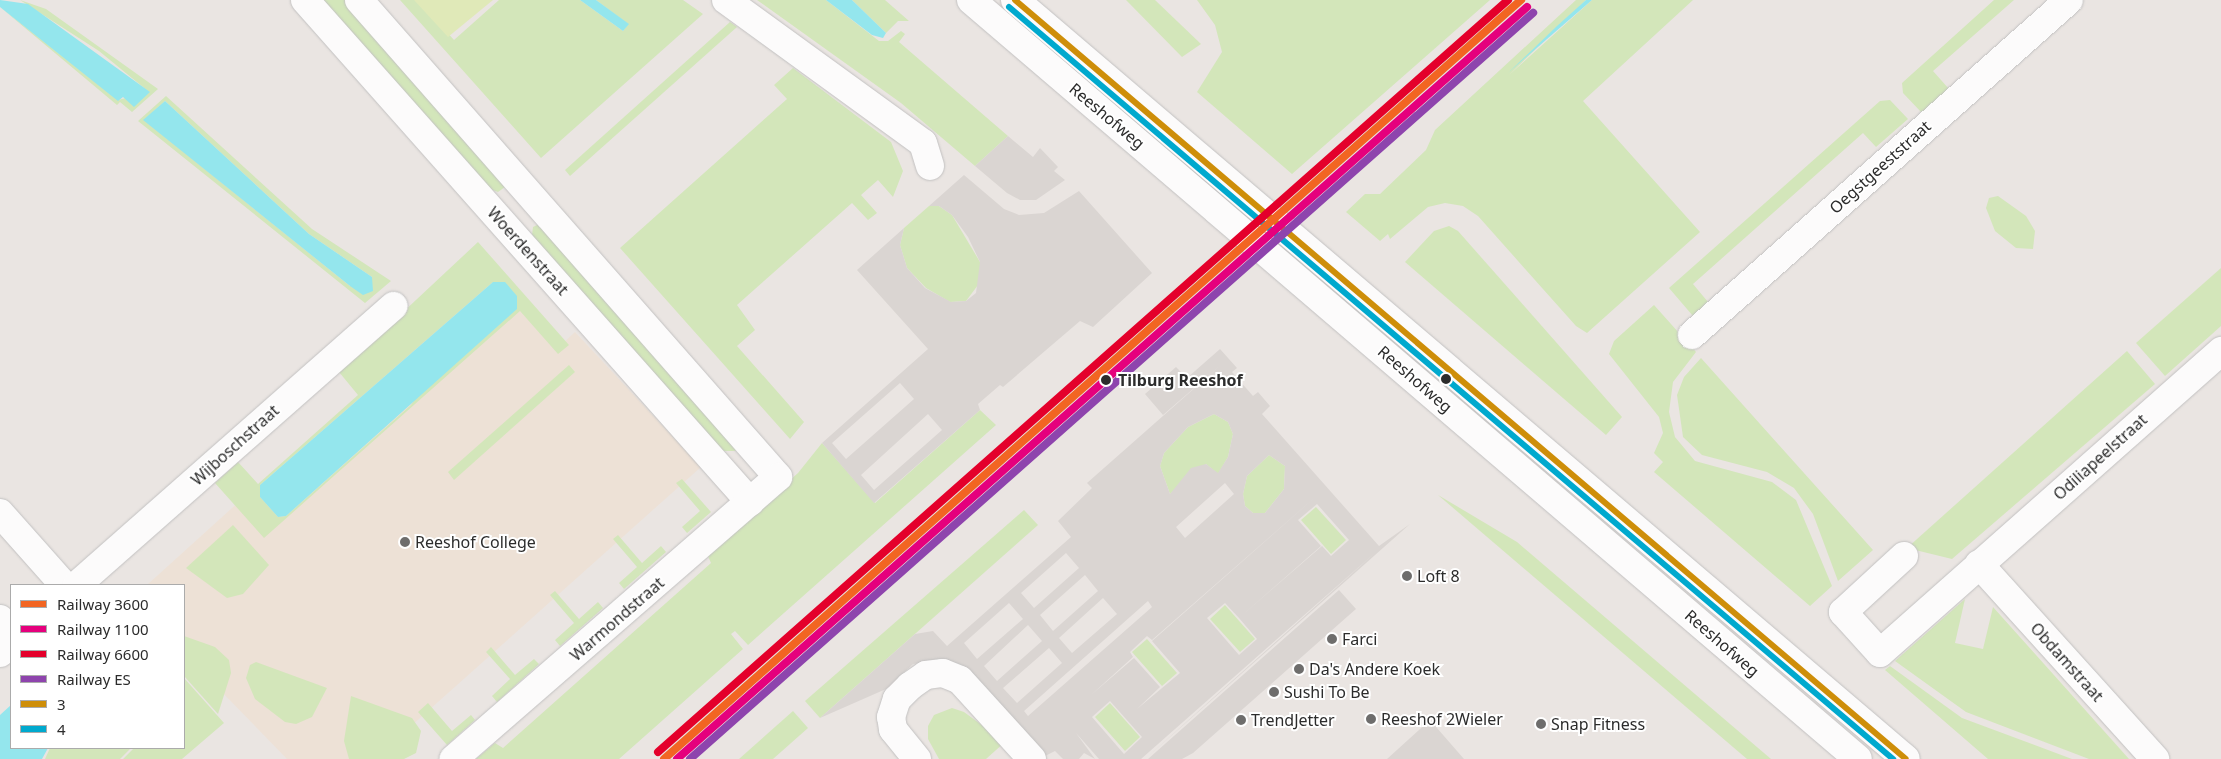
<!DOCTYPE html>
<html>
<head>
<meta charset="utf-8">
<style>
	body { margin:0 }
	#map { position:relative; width:2221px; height:759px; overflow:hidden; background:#eae5e2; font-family:"Noto Sans",sans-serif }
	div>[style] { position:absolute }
	.education>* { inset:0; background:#ede1d6 }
	.green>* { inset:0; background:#d3e6ba }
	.pitch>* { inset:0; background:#e0e9b8 }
	.plaza>* { inset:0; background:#dad5d2 }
	.water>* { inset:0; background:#94e6ed }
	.roads { filter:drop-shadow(0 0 1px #c2c1c1) drop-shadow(0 0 1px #c2c1c1) }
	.minor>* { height:28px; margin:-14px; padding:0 14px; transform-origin:14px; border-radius:14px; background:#fcfbfb }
	.tertiary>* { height:28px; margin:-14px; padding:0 14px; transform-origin:14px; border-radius:14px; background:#fcfbfb }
	.bus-1>* { height:6px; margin:-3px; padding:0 3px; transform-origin:3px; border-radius:3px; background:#ce8e09 }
	.bus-2>* { height:6px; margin:-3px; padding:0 3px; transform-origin:3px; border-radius:3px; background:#00a9ce }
	.rail-1>* { height:8px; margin:-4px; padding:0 4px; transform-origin:4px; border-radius:4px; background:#f26522 }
	.rail-2>* { height:8px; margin:-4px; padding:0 4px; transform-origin:4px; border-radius:4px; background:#e5007d }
	.rail-3>* { height:8px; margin:-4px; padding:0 4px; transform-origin:4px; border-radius:4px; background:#e4002b }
	.rail-4>* { height:8px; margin:-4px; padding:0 4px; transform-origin:4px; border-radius:4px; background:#8e44ad }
	.dots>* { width:14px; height:14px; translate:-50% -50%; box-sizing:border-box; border:2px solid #fff; border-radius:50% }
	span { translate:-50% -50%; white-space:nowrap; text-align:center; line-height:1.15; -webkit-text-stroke:4px #fff; paint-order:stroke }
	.street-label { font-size:16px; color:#2c2c2c }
	.stop-label { font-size:16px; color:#2c2c2c; font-weight:700 }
	.left { translate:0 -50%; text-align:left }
	.poi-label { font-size:16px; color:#2c2c2c }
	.legend { position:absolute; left:10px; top:584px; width:175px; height:165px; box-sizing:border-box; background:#fff; border:1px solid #ababab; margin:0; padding:6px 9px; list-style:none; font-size:15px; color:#2c2c2c }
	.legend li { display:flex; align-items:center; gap:10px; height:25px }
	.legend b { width:25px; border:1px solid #ababab }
</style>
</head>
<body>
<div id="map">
	<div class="education">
		<div style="clip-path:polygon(509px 291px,561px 345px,575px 332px,701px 467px,401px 735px,352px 759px,287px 759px,217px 687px,184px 673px,184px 585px,147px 585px,242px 499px)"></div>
	</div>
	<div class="green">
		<div style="clip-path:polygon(20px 0,46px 9px,158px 89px,132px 112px,120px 102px,117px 105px,0 7px,118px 100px,149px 92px,99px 51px)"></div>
		<div style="clip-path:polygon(322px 0,348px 0,506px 183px,505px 187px,498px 192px,490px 189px)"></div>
		<div style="clip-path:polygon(400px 0,418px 0,454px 40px,499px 0,580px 0,623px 31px,628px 24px,596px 0,683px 0,703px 14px,541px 158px)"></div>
		<div style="clip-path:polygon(757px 0,826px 0,879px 41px,888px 41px,901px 31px,905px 34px,899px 42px,1008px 136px,975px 166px,901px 103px)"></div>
		<div style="clip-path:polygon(852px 0,885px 0,909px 21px,898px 21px,886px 33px)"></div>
		<div style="clip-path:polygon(1126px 0,1155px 0,1201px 44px,1182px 57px)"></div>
		<div style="clip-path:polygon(1197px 0,1490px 0,1292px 174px,1197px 92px,1222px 52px,1215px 25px)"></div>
		<div style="clip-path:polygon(1576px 0,1586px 0,1509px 75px,1592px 0,1693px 0,1583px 101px,1700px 232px,1587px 333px,1576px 326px,1478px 216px,1463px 206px,1445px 203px,1428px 207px,1390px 239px,1388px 234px,1380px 241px,1346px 212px,1365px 194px,1380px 194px,1426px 150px,1435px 130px)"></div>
		<div style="clip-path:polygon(1994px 0,2014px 0,1933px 71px,1949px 89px,1922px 113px,1903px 93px,1902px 83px)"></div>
		<div style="clip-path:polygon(730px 22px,737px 27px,570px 176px,565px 170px)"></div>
		<div style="clip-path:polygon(793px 68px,891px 142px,903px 171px,893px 197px,878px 180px,861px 195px,877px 213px,868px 220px,852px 203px,737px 305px,755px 330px,737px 346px,804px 422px,790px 439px,620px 248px,787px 99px,774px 85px)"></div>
		<div style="clip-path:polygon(evenodd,166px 96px,312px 229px,391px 281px,365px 303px,138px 121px,166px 96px,165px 101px,309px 234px,372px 277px,350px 286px,144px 120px,165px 101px)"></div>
		<div style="clip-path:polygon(1890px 100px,1908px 119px,1876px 147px,1863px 133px,1693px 284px,1708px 302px,1693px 316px,1669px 288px,1880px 101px)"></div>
		<div style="clip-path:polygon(1998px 196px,2026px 216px,2035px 231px,2033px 249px,2016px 248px,1995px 231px,1986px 208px,1989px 198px)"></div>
		<div style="clip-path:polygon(929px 206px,939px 206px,952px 215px,980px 262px,981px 281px,966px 301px,950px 302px,926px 288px,907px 268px,900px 245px,904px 228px)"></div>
		<div style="clip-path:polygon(541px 223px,737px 448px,735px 451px,721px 451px,532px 235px,533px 227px)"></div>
		<div style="clip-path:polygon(1449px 226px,1458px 231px,1622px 417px,1606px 435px,1405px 262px,1434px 231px)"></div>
		<div style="clip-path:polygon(evenodd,478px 242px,569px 345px,558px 354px,520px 311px,264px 538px,215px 483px,238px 462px,258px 484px,358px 395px,339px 372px,478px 242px,493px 282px,411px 405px,286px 516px,278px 517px,260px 497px,260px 485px,493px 282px)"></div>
		<div style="clip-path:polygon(2221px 268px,2221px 326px,2165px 376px,2136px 343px)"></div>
		<div style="clip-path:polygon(1654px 305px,1696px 352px,1673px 382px,1669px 412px,1675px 437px,1695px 461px,1772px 482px,1796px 500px,1832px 586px,1810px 606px,1654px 472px,1663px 462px,1654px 453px,1663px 433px,1659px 417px,1609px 354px,1614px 341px)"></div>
		<div style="clip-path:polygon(2127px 351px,2155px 384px,1952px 559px,1907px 548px)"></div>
		<div style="clip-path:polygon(1701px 358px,1873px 550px,1838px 581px,1813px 514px,1794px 488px,1767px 472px,1702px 455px,1683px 437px,1677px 395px,1684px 377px)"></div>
		<div style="clip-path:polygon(569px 365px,575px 372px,454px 480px,448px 472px)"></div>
		<div style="clip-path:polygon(980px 410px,996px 425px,748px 645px,735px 631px,731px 634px,743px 649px,619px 759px,476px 759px,495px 743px,503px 748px,711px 563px,707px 554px,798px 473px,822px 443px,875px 503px)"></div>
		<div style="clip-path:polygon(1214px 414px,1228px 422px,1233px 434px,1228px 457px,1218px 474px,1206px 464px,1170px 494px,1160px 466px,1164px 453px,1188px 427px)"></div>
		<div style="clip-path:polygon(1269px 455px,1285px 466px,1284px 489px,1265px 513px,1253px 513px,1245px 506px,1243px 494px,1247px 476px)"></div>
		<div style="clip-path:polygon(682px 479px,711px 512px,687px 533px,682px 527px,700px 511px,676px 483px)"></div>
		<div style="clip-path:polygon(1438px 495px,1517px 542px,1771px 759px,1747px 759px)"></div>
		<div style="clip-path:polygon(1316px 507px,1346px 540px,1331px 554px,1301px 520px)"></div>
		<div style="clip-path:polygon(1024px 510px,1038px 525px,820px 718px,805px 701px)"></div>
		<div style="clip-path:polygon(233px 525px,269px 565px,243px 594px,227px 598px,186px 568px)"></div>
		<div style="clip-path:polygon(618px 535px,642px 563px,661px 546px,666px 552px,624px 589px,619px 583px,637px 567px,613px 539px)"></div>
		<div style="clip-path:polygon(555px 591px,579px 619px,598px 602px,603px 608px,560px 646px,555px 640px,574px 623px,550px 595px)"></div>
		<div style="clip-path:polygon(1965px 599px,1955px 643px,1983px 649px,1993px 607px,2129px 759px,2089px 759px,1966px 712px,1895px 661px)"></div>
		<div style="clip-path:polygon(1225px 605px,1255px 639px,1240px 652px,1210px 619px)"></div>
		<div style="clip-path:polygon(184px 636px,215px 647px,229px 660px,231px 673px,218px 714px,184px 676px)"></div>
		<div style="clip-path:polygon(1147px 639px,1177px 673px,1162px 686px,1132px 652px)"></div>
		<div style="clip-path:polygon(491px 647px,515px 675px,534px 659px,539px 664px,497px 702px,492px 696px,510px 679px,486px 652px)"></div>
		<div style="clip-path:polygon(256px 662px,327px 688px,312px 717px,296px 724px,285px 722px,255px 699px,246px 678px,250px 665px)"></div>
		<div style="clip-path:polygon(1890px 666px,1962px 718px,2072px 759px,1988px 759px,1885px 670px)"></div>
		<div style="clip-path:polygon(184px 678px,224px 723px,182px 759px,123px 759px,134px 748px,184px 748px)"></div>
		<div style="clip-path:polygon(351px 696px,412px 718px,421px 731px,416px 753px,404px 759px,349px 759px,344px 741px)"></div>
		<div style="clip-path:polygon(428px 703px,452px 731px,471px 715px,475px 720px,447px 745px,418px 712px)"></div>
		<div style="clip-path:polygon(1110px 703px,1140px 737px,1125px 751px,1095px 717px)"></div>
		<div style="clip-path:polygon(952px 708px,964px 712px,1005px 742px,986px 759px,939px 759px,928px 739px,928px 726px,934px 715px)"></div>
		<div style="clip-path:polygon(793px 711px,808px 728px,773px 759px,739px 759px)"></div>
		<div style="clip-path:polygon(50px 748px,131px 748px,120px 759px,45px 759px)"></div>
	</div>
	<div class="pitch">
		<div style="clip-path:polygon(414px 0,493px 0,448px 37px)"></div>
	</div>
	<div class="plaza">
		<div style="clip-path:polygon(1008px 136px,1033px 157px,1040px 148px,1058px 167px,1054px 171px,1065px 180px,1036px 200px,1020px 200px,1007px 193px,975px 166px)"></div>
		<div style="clip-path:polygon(evenodd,964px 175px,1004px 209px,1019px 215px,1044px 213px,1079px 191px,1152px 273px,1093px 327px,1080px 321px,1003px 387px,1000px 385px,978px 404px,980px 410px,874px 503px,822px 443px,928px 349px,857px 270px,904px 228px,900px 245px,907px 268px,925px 288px,951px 302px,966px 301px,976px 293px,980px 262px,968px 237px,952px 215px,939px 206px,929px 206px,964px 175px,900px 383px,914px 399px,846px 459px,832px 443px,900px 383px,964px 175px,928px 414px,942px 430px,874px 490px,861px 475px,928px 414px)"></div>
		<div style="clip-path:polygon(evenodd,1220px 349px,1237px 368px,1232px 372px,1253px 396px,1258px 392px,1270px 406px,1262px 414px,1379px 546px,1410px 524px,1145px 759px,1377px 551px,1141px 759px,1099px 759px,1076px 733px,1095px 759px,1084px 753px,1079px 759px,1063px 759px,1055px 751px,1045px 756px,975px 676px,941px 660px,913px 664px,886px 689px,820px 718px,915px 634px,933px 631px,947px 646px,1071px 537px,1058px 521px,1092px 488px,1087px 483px,1223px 363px,1163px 415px,1145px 394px,1176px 367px,1187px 378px,1220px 349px,1214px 414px,1228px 422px,1233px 434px,1228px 457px,1218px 473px,1206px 464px,1191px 468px,1170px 494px,1160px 466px,1164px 453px,1188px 427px,1214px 414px,1220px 349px,1269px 455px,1285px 466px,1284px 489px,1265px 513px,1253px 513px,1245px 506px,1243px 494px,1247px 476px,1269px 455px,1220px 349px,1225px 483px,1234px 494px,1185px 538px,1176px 527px,1225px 483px,1220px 349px,1321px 492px,1152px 641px,1180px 673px,1137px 709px,1160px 687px,1134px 658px,1091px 695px,1133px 657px,1130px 652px,1147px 636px,1152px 640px,1321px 492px,1220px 349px,1317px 504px,1349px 540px,1331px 556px,1322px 546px,1239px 618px,1257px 639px,1239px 655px,1207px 618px,1225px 603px,1239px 618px,1321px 546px,1298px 520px,1317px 504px,1220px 349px,1066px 553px,1079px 568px,1034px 608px,1021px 593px,1066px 553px,1220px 349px,1085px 575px,1098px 591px,1053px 631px,1040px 615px,1085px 575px,1220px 349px,1103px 598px,1117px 614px,1072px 653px,1059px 638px,1103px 598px,1220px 349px,1148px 601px,1152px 607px,1028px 716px,1024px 711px,1148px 601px,1220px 349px,1009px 603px,1023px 619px,977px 659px,964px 643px,1009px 603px,1220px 349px,1028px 625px,1042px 641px,997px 681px,984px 666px,1028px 625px,1220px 349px,1049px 648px,1062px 663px,1017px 703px,1003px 688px,1049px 648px,1220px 349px,1110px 701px,1142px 737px,1124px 754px,1092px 717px,1110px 701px)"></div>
		<div style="clip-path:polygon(1339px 590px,1356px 609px,1348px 616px,1193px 753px,1182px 759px,1148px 759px)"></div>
		<div style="clip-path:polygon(1430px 720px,1464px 759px,1386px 759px,1387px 759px)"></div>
	</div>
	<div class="water">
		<div style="clip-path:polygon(0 0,28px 4px,150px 92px,134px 107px,123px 97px,118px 101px,0 7px)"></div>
		<div style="clip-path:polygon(580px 0,596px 0,629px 24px,623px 31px)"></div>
		<div style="clip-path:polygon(826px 0,852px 0,886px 33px,883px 38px,872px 35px)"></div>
		<div style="clip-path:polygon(1586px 0,1592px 0,1508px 73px,1557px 26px)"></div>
		<div style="clip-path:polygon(165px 101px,309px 234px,372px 277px,373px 291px,363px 295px,350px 286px,143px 120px)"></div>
		<div style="clip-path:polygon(493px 282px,505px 282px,517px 296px,517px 309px,286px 516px,278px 517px,260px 497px,260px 485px)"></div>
		<div style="clip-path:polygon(11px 705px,11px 748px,48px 748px,42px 759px,0 759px,0 715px)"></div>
	</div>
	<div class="roads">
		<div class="minor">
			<div style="left:305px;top:0;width:671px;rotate:48.44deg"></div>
			<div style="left:359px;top:0;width:635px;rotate:48.7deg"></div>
			<div style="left:778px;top:477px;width:430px;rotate:139deg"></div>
			<div style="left:726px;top:0;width:243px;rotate:36deg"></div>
			<div style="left:923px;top:143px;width:24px;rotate:73deg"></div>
			<div style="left:1692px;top:335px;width:504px;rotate:-41.62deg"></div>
			<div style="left:0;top:513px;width:96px;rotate:48.4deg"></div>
			<div style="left:1904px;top:556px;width:83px;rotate:137.4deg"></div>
			<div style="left:1843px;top:612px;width:55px;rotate:47.9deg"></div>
			<div style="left:1880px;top:653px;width:456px;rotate:-41.5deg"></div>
			<div style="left:1979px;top:564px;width:263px;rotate:47.9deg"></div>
			<div style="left:77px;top:585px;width:422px;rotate:-41.4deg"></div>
			<div style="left:0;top:619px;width:17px;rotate:50deg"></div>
			<div style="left:0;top:653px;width:15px;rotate:-42deg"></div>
			<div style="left:917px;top:759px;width:38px;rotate:-129deg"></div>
			<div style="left:893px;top:729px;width:12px;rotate:-99deg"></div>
			<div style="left:891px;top:717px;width:19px;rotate:-72deg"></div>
			<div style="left:897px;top:699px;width:18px;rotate:-45deg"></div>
			<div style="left:910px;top:686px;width:19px;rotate:-35deg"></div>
			<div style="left:926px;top:675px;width:17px;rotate:-7deg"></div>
			<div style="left:943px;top:673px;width:18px;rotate:22deg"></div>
			<div style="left:960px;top:680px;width:107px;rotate:47.7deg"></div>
		</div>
		<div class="tertiary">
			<div style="left:971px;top:0;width:1167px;rotate:40.55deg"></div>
			<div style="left:1015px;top:0;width:1170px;rotate:40.43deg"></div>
		</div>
	</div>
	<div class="bus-1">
		<div style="left:1015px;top:0;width:1170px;rotate:40.43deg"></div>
	</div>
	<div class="bus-2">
		<div style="left:1009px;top:7px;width:1161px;rotate:40.39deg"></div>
	</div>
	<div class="rail-1">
		<div style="left:664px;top:759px;width:1145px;rotate:-41.53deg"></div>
	</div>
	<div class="rail-2">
		<div style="left:677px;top:759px;width:1135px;rotate:-41.5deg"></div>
	</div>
	<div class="rail-3">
		<div style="left:658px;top:752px;width:1135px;rotate:-41.5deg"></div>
	</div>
	<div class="rail-4">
		<div style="left:690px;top:759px;width:1126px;rotate:-41.51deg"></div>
	</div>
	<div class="dots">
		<div style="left:1446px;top:379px;background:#2c2c2c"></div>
		<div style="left:1106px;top:380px;background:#2c2c2c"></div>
		<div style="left:405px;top:542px;background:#6e6d6c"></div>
		<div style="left:1407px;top:576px;background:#6e6d6c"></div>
		<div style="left:1332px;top:639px;background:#6e6d6c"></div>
		<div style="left:1299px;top:669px;background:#6e6d6c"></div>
		<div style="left:1274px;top:692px;background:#6e6d6c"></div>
		<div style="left:1371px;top:719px;background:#6e6d6c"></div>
		<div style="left:1241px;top:720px;background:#6e6d6c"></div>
		<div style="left:1541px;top:724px;background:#6e6d6c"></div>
	</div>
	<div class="street-label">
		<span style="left:1107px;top:116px;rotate:40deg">Reeshofweg</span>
		<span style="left:1880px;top:167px;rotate:-42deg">Oegstgeeststraat</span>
		<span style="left:528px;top:251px;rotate:48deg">Woerdenstraat</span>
		<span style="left:1415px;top:379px;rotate:41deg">Reeshofweg</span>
		<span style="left:235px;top:445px;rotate:-42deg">Wijboschstraat</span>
		<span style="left:2100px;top:457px;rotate:-42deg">Odiliapeelstraat</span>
		<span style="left:617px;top:619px;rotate:-41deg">Warmondstraat</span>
		<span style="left:1722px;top:643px;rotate:41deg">Reeshofweg</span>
		<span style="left:2067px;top:662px;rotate:48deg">Obdamstraat</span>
	</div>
	<div class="stop-label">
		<span class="left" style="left:1118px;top:380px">Tilburg Reeshof</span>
	</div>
	<div class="poi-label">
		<span class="left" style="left:415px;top:542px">Reeshof College</span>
		<span class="left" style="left:1417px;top:576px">Loft 8</span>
		<span class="left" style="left:1342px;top:639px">Farci</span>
		<span class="left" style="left:1309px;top:669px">Da's Andere Koek</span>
		<span class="left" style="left:1284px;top:692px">Sushi To Be</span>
		<span class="left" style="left:1381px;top:719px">Reeshof 2Wieler</span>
		<span class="left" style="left:1251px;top:720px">TrendJetter</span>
		<span class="left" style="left:1551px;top:724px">Snap Fitness</span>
	</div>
	<ul class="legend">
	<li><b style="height:6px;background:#f26522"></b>Railway 3600</li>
	<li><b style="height:6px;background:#e5007d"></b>Railway 1100</li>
	<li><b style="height:6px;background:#e4002b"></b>Railway 6600</li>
	<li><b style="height:6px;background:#8e44ad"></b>Railway ES</li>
	<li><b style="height:6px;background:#ce8e09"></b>3</li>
	<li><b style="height:6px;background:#00a9ce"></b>4</li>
	</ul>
</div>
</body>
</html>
